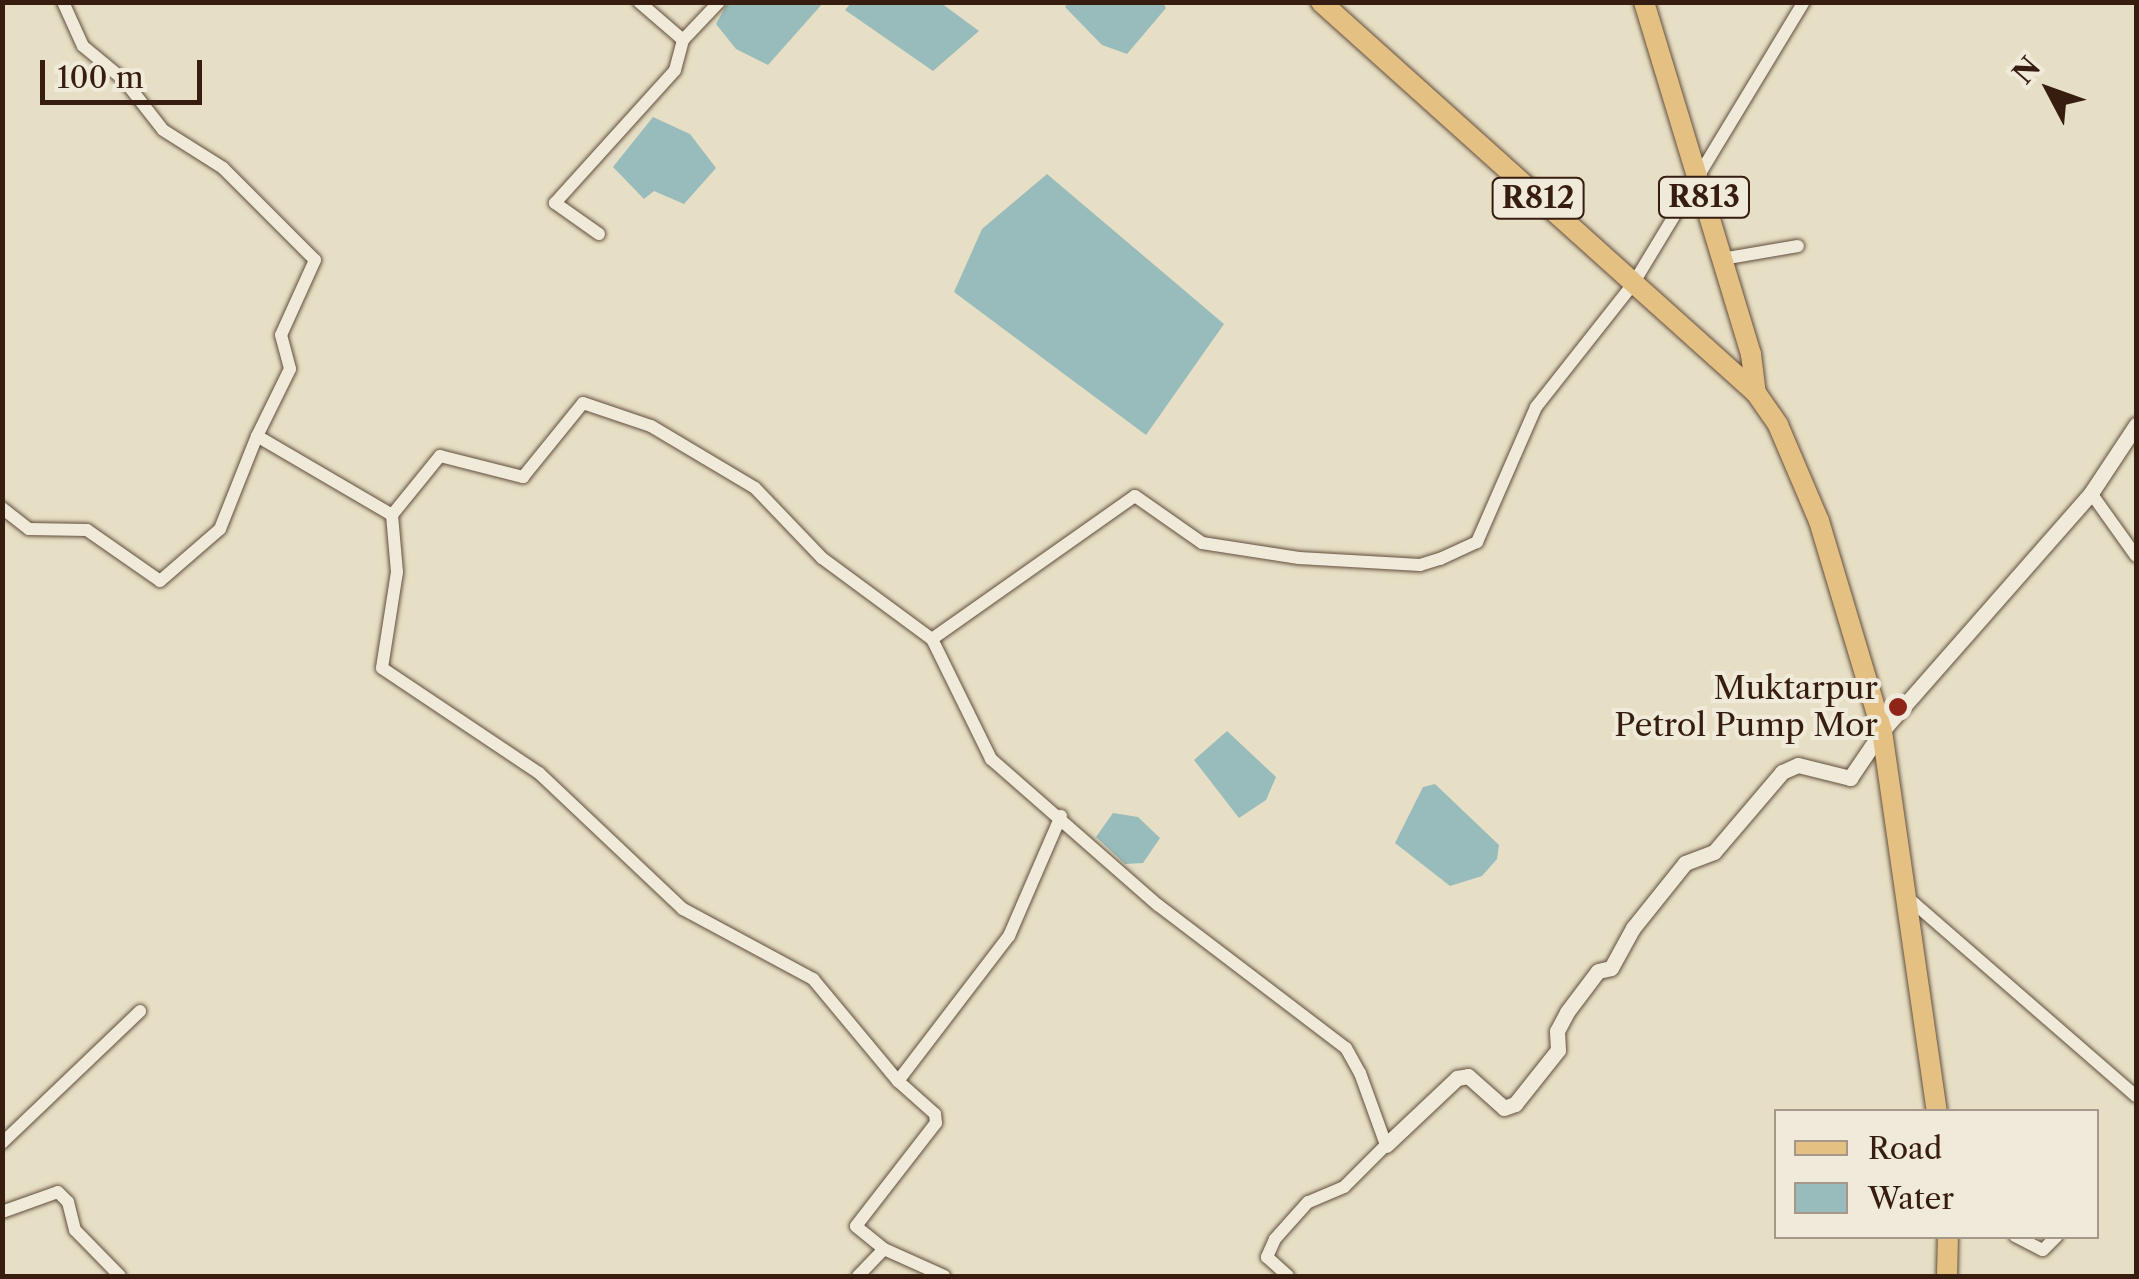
<!DOCTYPE html>
<html>
<head>
<meta charset="utf-8">
<style>
	body { margin:0 }
	#map { position:relative; width:2139px; height:1279px; overflow:hidden; background:#e7dfc5; font-family:"Libre Caslon Text",serif }
	div>[style] { position:absolute }
	.water>* { inset:0; background:#98bbbb }
	.roads { filter:drop-shadow(0 0 2px #624e3c) drop-shadow(0 0 2px #624e3c) }
	.minor>* { height:12px; margin:-6px; padding:0 6px; transform-origin:6px; border-radius:6px; background:#efead9 }
	.tertiary>* { height:15px; margin:-7.5px; padding:0 7.5px; transform-origin:7.5px; border-radius:7.5px; background:#efead9 }
	.primary>* { height:20px; margin:-10px; padding:0 10px; transform-origin:10px; border-radius:10px; background:#e4c082 }
	.dots>* { width:28px; height:28px; translate:-50% -50%; box-sizing:border-box; border:5px solid #efead9; border-radius:50% }
	span { translate:-50% -50%; white-space:nowrap; text-align:center; line-height:1.15; -webkit-text-stroke:8px #efead9; paint-order:stroke }
	.shield-label span { padding:2px 8px; background:#efead9; border:2px solid; border-radius:8px; -webkit-text-stroke-width:0 }
	.shield-label { font-size:30px; color:#361d0f; font-weight:700 }
	.poi-label { font-size:32px; color:#361d0f }
	.right { translate:-100% -50%; text-align:right }
	.frame { position:absolute; inset:0; border:5px solid #361d0f; pointer-events:none }
	.legend { position:absolute; left:1774px; top:1109px; width:325px; height:130px; box-sizing:border-box; background:#efead9; border:2px solid #a59888; margin:0; padding:12px 18px; list-style:none; font-size:30px; color:#361d0f }
	.legend li { display:flex; align-items:center; gap:20px; height:50px }
	.legend b { width:50px; border:2px solid #a59888 }
	.north { position:absolute; left:1999px; top:40px; width:100px; height:100px; -webkit-text-stroke:8px #efead9; paint-order:stroke; rotate:311deg; font-size:28px; font-weight:700; line-height:40px; text-align:center; color:#361d0f }
	.north::after { content:''; display:block; margin:auto; width:35px; height:45px; background:#361d0f; clip-path:polygon(50% 0,100% 100%,50% 72%,0 100%) }
	.scale { position:absolute; left:40px; top:60px; width:162px; height:45px; box-sizing:border-box; border:5px solid #361d0f; border-top:0; padding-left:12px; font-size:30px; line-height:35px; white-space:nowrap; color:#361d0f; -webkit-text-stroke:8px #efead9; paint-order:stroke }
</style>
</head>
<body>
<div id="map">
	<div class="water">
		<div style="clip-path:polygon(728px 2px,823px 2px,823px 3px,768px 65px,736px 49px,716px 24px)"></div>
		<div style="clip-path:polygon(1069px 2px,1163px 3px,1166px 8px,1127px 54px,1102px 45px,1065px 7px)"></div>
		<div style="clip-path:polygon(851px 3px,941px 3px,979px 31px,933px 71px,845px 10px)"></div>
		<div style="clip-path:polygon(653px 117px,690px 134px,716px 168px,684px 204px,654px 191px,644px 199px,613px 167px)"></div>
		<div style="clip-path:polygon(1047px 174px,1224px 324px,1146px 435px,954px 292px,982px 229px)"></div>
		<div style="clip-path:polygon(1227px 731px,1276px 777px,1266px 800px,1239px 818px,1194px 760px)"></div>
		<div style="clip-path:polygon(1435px 784px,1499px 845px,1497px 859px,1482px 876px,1450px 886px,1395px 843px,1423px 787px)"></div>
		<div style="clip-path:polygon(1113px 813px,1138px 817px,1160px 838px,1143px 863px,1125px 864px,1096px 837px)"></div>
	</div>
	<div class="roads">
		<div class="minor">
			<div style="left:63px;top:2px;width:48px;rotate:65.6deg"></div>
			<div style="left:83px;top:46px;width:53px;rotate:39.7deg"></div>
			<div style="left:124px;top:80px;width:63px;rotate:52deg"></div>
			<div style="left:163px;top:130px;width:71px;rotate:32.3deg"></div>
			<div style="left:223px;top:168px;width:130px;rotate:45deg"></div>
			<div style="left:315px;top:260px;width:82px;rotate:114.4deg"></div>
			<div style="left:281px;top:335px;width:35px;rotate:75deg"></div>
			<div style="left:290px;top:369px;width:75px;rotate:116.2deg"></div>
			<div style="left:639px;top:2px;width:58px;rotate:40.8deg"></div>
			<div style="left:599px;top:234px;width:54px;rotate:-144.8deg"></div>
			<div style="left:555px;top:203px;width:179px;rotate:-47.9deg"></div>
			<div style="left:675px;top:70px;width:31px;rotate:-75deg"></div>
			<div style="left:683px;top:40px;width:52px;rotate:-46.5deg"></div>
			<div style="left:1722px;top:259px;width:77px;rotate:-9.7deg"></div>
			<div style="left:2091px;top:493px;width:77px;rotate:54.5deg"></div>
			<div style="left:2px;top:508px;width:34px;rotate:38deg"></div>
			<div style="left:29px;top:529px;width:58px;rotate:1deg"></div>
			<div style="left:87px;top:530px;width:89px;rotate:34.9deg"></div>
			<div style="left:160px;top:581px;width:79px;rotate:-40.9deg"></div>
			<div style="left:220px;top:529px;width:100px;rotate:-68.3deg"></div>
			<div style="left:257px;top:436px;width:156px;rotate:30.3deg"></div>
			<div style="left:392px;top:515px;width:76px;rotate:-50.9deg"></div>
			<div style="left:440px;top:456px;width:86px;rotate:14.2deg"></div>
			<div style="left:523px;top:477px;width:95px;rotate:-51deg"></div>
			<div style="left:583px;top:403px;width:72px;rotate:18.7deg"></div>
			<div style="left:651px;top:426px;width:121px;rotate:30.8deg"></div>
			<div style="left:755px;top:488px;width:97px;rotate:46.3deg"></div>
			<div style="left:822px;top:558px;width:137px;rotate:36.4deg"></div>
			<div style="left:932px;top:639px;width:248px;rotate:-35.2deg"></div>
			<div style="left:1135px;top:496px;width:82px;rotate:35deg"></div>
			<div style="left:1202px;top:543px;width:98px;rotate:8.8deg"></div>
			<div style="left:1299px;top:558px;width:121px;rotate:3.3deg"></div>
			<div style="left:1420px;top:565px;width:21px;rotate:-17deg"></div>
			<div style="left:1440px;top:559px;width:41px;rotate:-24.7deg"></div>
			<div style="left:1477px;top:542px;width:147px;rotate:-66.4deg"></div>
			<div style="left:1536px;top:407px;width:157px;rotate:-51.7deg"></div>
			<div style="left:1633px;top:284px;width:330px;rotate:-58.8deg"></div>
			<div style="left:392px;top:515px;width:57px;rotate:85deg"></div>
			<div style="left:397px;top:572px;width:97px;rotate:98.9deg"></div>
			<div style="left:382px;top:668px;width:189px;rotate:33.8deg"></div>
			<div style="left:539px;top:773px;width:198px;rotate:43.4deg"></div>
			<div style="left:683px;top:909px;width:148px;rotate:28.3deg"></div>
			<div style="left:813px;top:979px;width:133px;rotate:50.2deg"></div>
			<div style="left:932px;top:639px;width:134px;rotate:63.8deg"></div>
			<div style="left:991px;top:759px;width:222px;rotate:41.2deg"></div>
			<div style="left:1158px;top:905px;width:236px;rotate:37.3deg"></div>
			<div style="left:1346px;top:1048px;width:29px;rotate:61deg"></div>
			<div style="left:1360px;top:1073px;width:77px;rotate:70.1deg"></div>
			<div style="left:1386px;top:1145px;width:59px;rotate:135deg"></div>
			<div style="left:1344px;top:1187px;width:39px;rotate:157deg"></div>
			<div style="left:1308px;top:1202px;width:50px;rotate:131.7deg"></div>
			<div style="left:1275px;top:1239px;width:20px;rotate:114deg"></div>
			<div style="left:1267px;top:1257px;width:28px;rotate:42deg"></div>
			<div style="left:1908px;top:898px;width:302px;rotate:41deg"></div>
			<div style="left:2px;top:1143px;width:191px;rotate:-43.7deg"></div>
			<div style="left:2px;top:1212px;width:59px;rotate:-19.7deg"></div>
			<div style="left:58px;top:1192px;width:14px;rotate:45deg"></div>
			<div style="left:68px;top:1202px;width:29px;rotate:76deg"></div>
			<div style="left:75px;top:1230px;width:64px;rotate:45.6deg"></div>
			<div style="left:2015px;top:1236px;width:31px;rotate:27deg"></div>
			<div style="left:2043px;top:1250px;width:20px;rotate:-45deg"></div>
			<div style="left:884px;top:1249px;width:66px;rotate:24.2deg"></div>
			<div style="left:858px;top:1276px;width:37px;rotate:-46deg"></div>
			<div style="left:884px;top:1249px;width:36px;rotate:-141deg"></div>
			<div style="left:856px;top:1226px;width:130px;rotate:-52.2deg"></div>
			<div style="left:936px;top:1123px;width:9px;rotate:-96deg"></div>
			<div style="left:935px;top:1114px;width:50px;rotate:-138.3deg"></div>
			<div style="left:898px;top:1081px;width:183px;rotate:-52.6deg"></div>
			<div style="left:1009px;top:936px;width:131px;rotate:-66.6deg"></div>
		</div>
		<div class="tertiary">
			<div style="left:1386px;top:1145px;width:98px;rotate:-43.3deg"></div>
			<div style="left:1457px;top:1078px;width:11px;rotate:-10deg"></div>
			<div style="left:1468px;top:1076px;width:48px;rotate:41.6deg"></div>
			<div style="left:1504px;top:1108px;width:12px;rotate:-20deg"></div>
			<div style="left:1515px;top:1104px;width:69px;rotate:-51.5deg"></div>
			<div style="left:1558px;top:1050px;width:19px;rotate:-93deg"></div>
			<div style="left:1557px;top:1031px;width:21px;rotate:-62deg"></div>
			<div style="left:1567px;top:1012px;width:51px;rotate:-52.9deg"></div>
			<div style="left:1598px;top:971px;width:13px;rotate:-13deg"></div>
			<div style="left:1611px;top:968px;width:46px;rotate:-61.2deg"></div>
			<div style="left:1633px;top:928px;width:83px;rotate:-51.3deg"></div>
			<div style="left:1685px;top:863px;width:31px;rotate:-21deg"></div>
			<div style="left:1714px;top:852px;width:105px;rotate:-49.6deg"></div>
			<div style="left:1782px;top:772px;width:17px;rotate:-24deg"></div>
			<div style="left:1798px;top:765px;width:54px;rotate:14deg"></div>
			<div style="left:1850px;top:778px;width:57px;rotate:-55.8deg"></div>
			<div style="left:1882px;top:731px;width:317px;rotate:-48.7deg"></div>
			<div style="left:2091px;top:493px;width:82px;rotate:-56.5deg"></div>
		</div>
		<div class="primary">
			<div style="left:1321px;top:2px;width:585px;rotate:41.95deg"></div>
			<div style="left:1756px;top:393px;width:39px;rotate:55deg"></div>
			<div style="left:1778px;top:425px;width:104px;rotate:66.9deg"></div>
			<div style="left:1819px;top:521px;width:219px;rotate:73.3deg"></div>
			<div style="left:1882px;top:731px;width:385px;rotate:81.8deg"></div>
			<div style="left:1644px;top:2px;width:368px;rotate:73.1deg"></div>
			<div style="left:1751px;top:354px;width:39px;rotate:83deg"></div>
			<div style="left:1947px;top:1276px;width:40px;rotate:-88.6deg"></div>
		</div>
	</div>
	<div class="dots">
		<div style="left:1898px;top:707px;background:#8f2418"></div>
	</div>
	<div class="shield-label">
		<span style="left:1704px;top:197px">R813</span>
		<span style="left:1538px;top:198px">R812</span>
	</div>
	<div class="poi-label">
		<span class="right" style="left:1878px;top:707px">Muktarpur<br>Petrol Pump Mor</span>
	</div>
	<div class="frame"></div>
	<ul class="legend">
	<li><b style="height:12px;background:#e4c082"></b>Road</li>
	<li><b style="height:28px;background:#98bbbb"></b>Water</li>
	</ul>
	<div class="north">N</div>
	<div class="scale">100 m</div>
</div>
</body>
</html>
